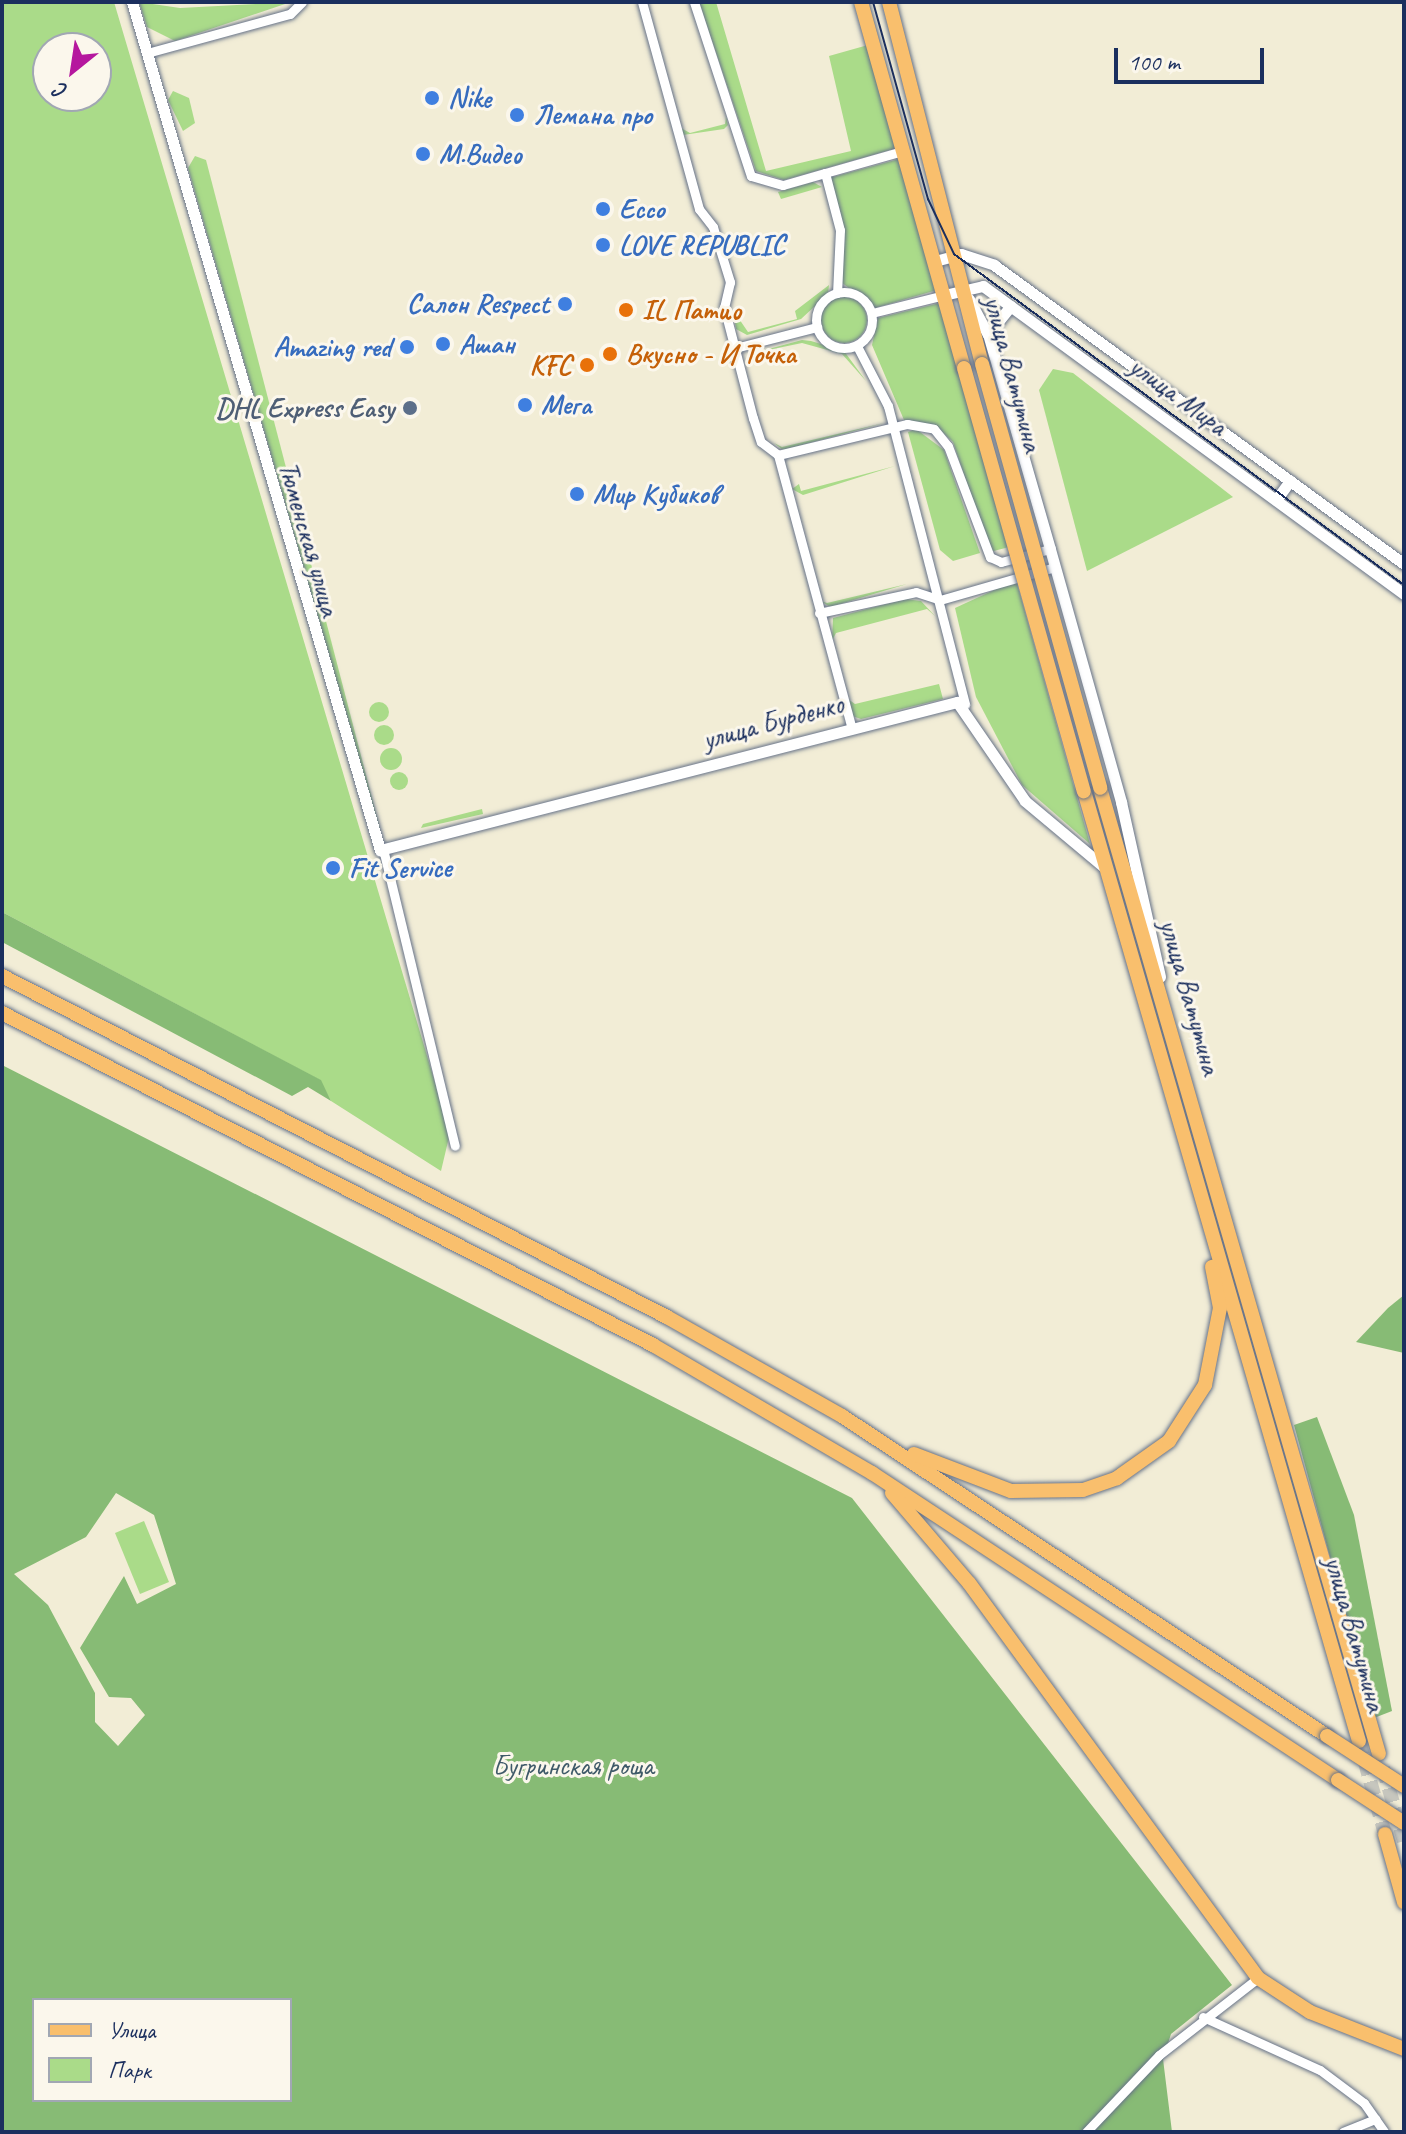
<!DOCTYPE html>
<html>
<head>
<meta charset="utf-8">
<style>
	body { margin:0 }
	#map { position:relative; width:1406px; height:2134px; overflow:hidden; background:#f2edd6; font-family:Caveat,sans-serif }
	div>[style] { position:absolute }
	.green>* { inset:0; background:#aadb89 }
	.round { border-radius:50% }
	.forest>* { inset:0; background:#87bb75 }
	.primary-tunnel>* { height:14px; margin-top:-7px; transform-origin:0; background:repeating-linear-gradient(90deg,#c7c7be 0 14px,transparent 0 21px) }
	.roads { filter:drop-shadow(0 0 2px #667288) drop-shadow(0 0 2px #667288) }
	.minor>* { height:9px; margin:-4.5px; padding:0 4.5px; transform-origin:4.5px; border-radius:4.5px; background:#fff }
	.minor>.ring { margin:-4.5px; padding:0; box-sizing:content-box; background:none; border:9px solid #fff; border-radius:50% }
	.tertiary>* { height:11px; margin:-5.5px; padding:0 5.5px; transform-origin:5.5px; border-radius:5.5px; background:#fff }
	.primary>* { height:14px; margin:-7px; padding:0 7px; transform-origin:7px; border-radius:7px; background:#f9bf6d }
	.tram>* { height:2px; margin:-1px; padding:0 1px; transform-origin:1px; border-radius:1px; background:#1b2f5e }
	.bridges { filter:drop-shadow(0 0 2px #667288) drop-shadow(0 0 2px #667288) }
	.primary-bridge>* { height:14px; margin:-7px; padding:0 7px; transform-origin:7px; border-radius:7px; background:#f9bf6d }
	.dots>* { width:22px; height:22px; translate:-50% -50%; box-sizing:border-box; border:4px solid #fbf7ec; border-radius:50% }
	span { translate:-50% -50%; white-space:nowrap; text-align:center; line-height:1.15; -webkit-text-stroke:6px #fbf7ec; paint-order:stroke }
	.shop-label { font-size:28px; color:#366cbe; font-weight:700 }
	.left { translate:0 -50%; text-align:left }
	.right { translate:-100% -50%; text-align:right }
	.food-label { font-size:28px; color:#c56008; font-weight:700 }
	.street-label { font-size:28px; color:#1b2f5e }
	.service-label { font-size:28px; color:#4e5e75; font-weight:700 }
	.park-label { font-size:28px; color:#3f5a69 }
	.frame { position:absolute; inset:0; border:4px solid #1b2f5e; pointer-events:none }
	.legend { position:absolute; left:32px; top:1998px; width:260px; height:104px; box-sizing:border-box; background:#fbf7ec; border:2px solid #a1a7b3; margin:0; padding:10px 14px; list-style:none; font-size:24px; color:#1b2f5e }
	.legend li { display:flex; align-items:center; gap:16px; height:40px }
	.legend b { width:40px; border:2px solid #a1a7b3 }
	.north { position:absolute; left:32px; top:32px; width:80px; height:80px; box-sizing:border-box; background:#fbf7ec; border:2px solid #a1a7b3; border-radius:50%; rotate:210deg; font-size:22px; font-weight:700; line-height:32px; text-align:center; color:#1b2f5e }
	.north::after { content:''; display:block; margin:auto; width:28px; height:36px; background:#b5179e; clip-path:polygon(50% 0,100% 100%,50% 72%,0 100%) }
	.scale { position:absolute; left:1114px; top:48px; width:150px; height:36px; box-sizing:border-box; border:4px solid #1b2f5e; border-top:0; padding-left:10px; font-size:24px; line-height:28px; white-space:nowrap; color:#1b2f5e; -webkit-text-stroke:6px #fbf7ec; paint-order:stroke }
</style>
</head>
<body>
<div id="map">
	<div class="green">
		<div style="clip-path:polygon(evenodd,2px 2px,114px 2px,450px 1133px,441px 1171px,331px 1101px,320px 1080px,2px 912px,2px 2px,48px 48px,96px 48px,96px 96px,48px 96px,48px 48px)"></div>
		<div style="clip-path:polygon(139px 2px,180px 8px,291px 2px,175px 41px,147px 27px)"></div>
		<div style="clip-path:polygon(699px 2px,716px 2px,766px 171px,851px 151px,829px 56px,868px 45px,897px 148px,784px 180px,756px 171px)"></div>
		<div style="clip-path:polygon(173px 91px,189px 98px,195px 123px,183px 131px,168px 100px)"></div>
		<div style="clip-path:polygon(726px 117px,728px 125px,724px 129px,683px 135px,681px 128px,690px 133px,725px 124px)"></div>
		<div style="clip-path:polygon(195px 156px,206px 160px,384px 844px,188px 168px)"></div>
		<div style="clip-path:polygon(899px 159px,937px 290px,875px 308px,841px 282px,844px 228px,829px 178px)"></div>
		<div style="clip-path:polygon(813px 182px,822px 187px,781px 199px,778px 192px)"></div>
		<div style="clip-path:polygon(829px 285px,828px 294px,801px 319px,747px 335px,736px 329px,733px 310px,748px 332px,797px 319px,795px 311px)"></div>
		<div class="round" style="left:821px;top:297px;width:46px;height:46px"></div>
		<div style="clip-path:polygon(940px 303px,1009px 547px,990px 552px,953px 442px,936px 426px,904px 420px,872px 345px,878px 318px)"></div>
		<div style="clip-path:polygon(811px 341px,844px 351px,866px 381px,842px 354px,802px 343px,754px 353px,802px 340px)"></div>
		<div style="clip-path:polygon(1053px 369px,1073px 373px,1233px 497px,1087px 571px,1039px 390px)"></div>
		<div style="clip-path:polygon(884px 423px,783px 450px,774px 443px,782px 447px)"></div>
		<div style="clip-path:polygon(916px 429px,944px 450px,980px 553px,953px 561px,940px 550px,908px 432px)"></div>
		<div style="clip-path:polygon(895px 466px,803px 495px,792px 489px,799px 484px,801px 491px)"></div>
		<div style="clip-path:polygon(1016px 580px,1090px 844px,1022px 785px,976px 697px,955px 608px)"></div>
		<div style="clip-path:polygon(907px 584px,830px 607px,821px 601px,827px 603px)"></div>
		<div style="clip-path:polygon(905px 599px,921px 601px,935px 616px,927px 609px,836px 633px,832px 641px,833px 618px)"></div>
		<div style="clip-path:polygon(939px 684px,943px 699px,861px 719px,852px 716px,848px 699px,855px 704px)"></div>
		<div class="round" style="left:369px;top:702px;width:20px;height:20px"></div>
		<div class="round" style="left:374px;top:725px;width:20px;height:20px"></div>
		<div class="round" style="left:380px;top:748px;width:22px;height:22px"></div>
		<div class="round" style="left:390px;top:772px;width:18px;height:18px"></div>
		<div style="clip-path:polygon(482px 809px,483px 814px,421px 828px,423px 824px)"></div>
		<div style="clip-path:polygon(144px 1521px,169px 1582px,140px 1594px,115px 1533px)"></div>
	</div>
	<div class="forest">
		<div style="clip-path:polygon(2px 912px,321px 1080px,331px 1101px,308px 1087px,292px 1096px,2px 942px)"></div>
		<div style="clip-path:polygon(evenodd,2px 1065px,852px 1498px,1232px 1985px,1171px 2034px,1163px 2059px,1172px 2132px,2px 2132px,2px 1065px,116px 1493px,154px 1515px,176px 1584px,137px 1604px,124px 1576px,80px 1648px,109px 1697px,131px 1698px,145px 1715px,118px 1746px,95px 1722px,95px 1693px,48px 1605px,14px 1574px,86px 1537px,116px 1493px,2px 1065px,34px 2000px,290px 2000px,290px 2100px,34px 2100px,34px 2000px)"></div>
		<div style="clip-path:polygon(1404px 1295px,1404px 1353px,1356px 1342px,1388px 1308px)"></div>
		<div style="clip-path:polygon(1317px 1417px,1354px 1515px,1392px 1711px,1374px 1718px,1294px 1425px)"></div>
	</div>
	<div class="primary-tunnel">
		<div style="left:1359px;top:1741px;width:97px;rotate:74.4deg"></div>
		<div style="left:1383px;top:1768px;width:76px;rotate:74deg"></div>
	</div>
	<div class="roads">
		<div class="minor">
			<div style="left:642px;top:2px;width:215px;rotate:74.6deg"></div>
			<div style="left:699px;top:209px;width:23px;rotate:52deg"></div>
			<div style="left:713px;top:227px;width:58px;rotate:72.8deg"></div>
			<div style="left:730px;top:282px;width:26px;rotate:103deg"></div>
			<div style="left:724px;top:307px;width:115px;rotate:75.4deg"></div>
			<div style="left:753px;top:418px;width:25px;rotate:72deg"></div>
			<div style="left:761px;top:442px;width:21px;rotate:37deg"></div>
			<div style="left:778px;top:455px;width:281px;rotate:74.9deg"></div>
			<div style="left:694px;top:2px;width:183px;rotate:71.9deg"></div>
			<div style="left:751px;top:176px;width:33px;rotate:16deg"></div>
			<div style="left:783px;top:185px;width:44px;rotate:-15.9deg"></div>
			<div style="left:825px;top:173px;width:59px;rotate:75.3deg"></div>
			<div style="left:840px;top:230px;width:63px;rotate:92.7deg"></div>
			<div style="left:147px;top:53px;width:148px;rotate:-15.3deg"></div>
			<div style="left:290px;top:14px;width:17px;rotate:-45deg"></div>
			<div style="left:825px;top:173px;width:81px;rotate:-15.8deg"></div>
			<div class="ring" style="left:816px;top:292px;width:47px;height:47px"></div>
			<div style="left:872px;top:313px;width:74px;rotate:-14deg"></div>
			<div style="left:857px;top:346px;width:68px;rotate:62.7deg"></div>
			<div style="left:888px;top:406px;width:308px;rotate:75.5deg"></div>
			<div style="left:735px;top:348px;width:85px;rotate:-14.4deg"></div>
			<div style="left:778px;top:455px;width:133px;rotate:-13.5deg"></div>
			<div style="left:907px;top:424px;width:27px;rotate:10deg"></div>
			<div style="left:934px;top:429px;width:22px;rotate:51deg"></div>
			<div style="left:948px;top:446px;width:119px;rotate:69.3deg"></div>
			<div style="left:990px;top:557px;width:12px;rotate:24deg"></div>
			<div style="left:1001px;top:562px;width:51px;rotate:-14.9deg"></div>
			<div style="left:819px;top:613px;width:99px;rotate:-12.2deg"></div>
			<div style="left:916px;top:592px;width:25px;rotate:18deg"></div>
			<div style="left:940px;top:600px;width:120px;rotate:-16deg"></div>
			<div style="left:384px;top:853px;width:301px;rotate:76.4deg"></div>
			<div style="left:1203px;top:2017px;width:128px;rotate:24.4deg"></div>
			<div style="left:1320px;top:2070px;width:55px;rotate:36.9deg"></div>
			<div style="left:1364px;top:2103px;width:35px;rotate:55deg"></div>
			<div style="left:1086px;top:2132px;width:106px;rotate:-46.5deg"></div>
			<div style="left:1159px;top:2055px;width:125px;rotate:-37.9deg"></div>
			<div style="left:1343px;top:2132px;width:35px;rotate:-22deg"></div>
		</div>
		<div class="tertiary">
			<div style="left:132px;top:2px;width:884px;rotate:73.7deg"></div>
			<div style="left:380px;top:850px;width:596px;rotate:-14.39deg"></div>
			<div style="left:957px;top:702px;width:120px;rotate:55.5deg"></div>
			<div style="left:1025px;top:801px;width:104px;rotate:39.9deg"></div>
			<div style="left:935px;top:261px;width:27px;rotate:-15deg"></div>
			<div style="left:961px;top:254px;width:35px;rotate:18deg"></div>
			<div style="left:994px;top:265px;width:507px;rotate:36.1deg"></div>
			<div style="left:944px;top:295px;width:40px;rotate:-13deg"></div>
			<div style="left:983px;top:286px;width:522px;rotate:36.19deg"></div>
			<div style="left:969px;top:299px;width:40px;rotate:62deg"></div>
			<div style="left:988px;top:334px;width:224px;rotate:73.9deg"></div>
			<div style="left:1050px;top:549px;width:263px;rotate:74.3deg"></div>
			<div style="left:1121px;top:802px;width:179px;rotate:77.4deg"></div>
			<div style="left:988px;top:334px;width:36px;rotate:-51deg"></div>
			<div style="left:1276px;top:500px;width:24px;rotate:-54deg"></div>
		</div>
		<div class="primary">
			<div style="left:861px;top:2px;width:380px;rotate:74.3deg"></div>
			<div style="left:889px;top:2px;width:374px;rotate:75.6deg"></div>
			<div style="left:1100px;top:788px;width:1005px;rotate:73.89deg"></div>
			<div style="left:1084px;top:791px;width:989px;rotate:73.86deg"></div>
			<div style="left:2px;top:976px;width:747px;rotate:27.15deg"></div>
			<div style="left:667px;top:1317px;width:201px;rotate:29.5deg"></div>
			<div style="left:842px;top:1416px;width:581px;rotate:33.42deg"></div>
			<div style="left:2px;top:1013px;width:731px;rotate:27.02deg"></div>
			<div style="left:653px;top:1345px;width:254px;rotate:30.3deg"></div>
			<div style="left:872px;top:1473px;width:558px;rotate:33.38deg"></div>
			<div style="left:914px;top:1454px;width:104px;rotate:20.9deg"></div>
			<div style="left:1011px;top:1491px;width:72px;rotate:-0.8deg"></div>
			<div style="left:1083px;top:1490px;width:36px;rotate:-19deg"></div>
			<div style="left:1117px;top:1478px;width:64px;rotate:-35.4deg"></div>
			<div style="left:1169px;top:1441px;width:67px;rotate:-57.3deg"></div>
			<div style="left:1205px;top:1385px;width:78px;rotate:-79deg"></div>
			<div style="left:1220px;top:1308px;width:42px;rotate:-101deg"></div>
			<div style="left:892px;top:1493px;width:118px;rotate:49.5deg"></div>
			<div style="left:969px;top:1583px;width:489px;rotate:53.8deg"></div>
			<div style="left:1258px;top:1978px;width:62px;rotate:33.2deg"></div>
			<div style="left:1310px;top:2012px;width:101px;rotate:21.5deg"></div>
			<div style="left:1385px;top:1834px;width:71px;rotate:74.4deg"></div>
		</div>
	</div>
	<div class="tram">
		<div style="left:873px;top:2px;width:205px;rotate:74.4deg"></div>
		<div style="left:928px;top:199px;width:61px;rotate:64.7deg"></div>
		<div style="left:954px;top:254px;width:559px;rotate:36.34deg"></div>
	</div>
	<div class="bridges">
		<div class="primary-bridge">
			<div style="left:982px;top:364px;width:440px;rotate:74.4deg"></div>
			<div style="left:964px;top:368px;width:440px;rotate:74.2deg"></div>
			<div style="left:1327px;top:1736px;width:92px;rotate:33deg"></div>
			<div style="left:1338px;top:1780px;width:79px;rotate:33.1deg"></div>
		</div>
	</div>
	<div class="dots">
		<div style="left:432px;top:98px;background:#3f7fe0"></div>
		<div style="left:517px;top:115px;background:#3f7fe0"></div>
		<div style="left:423px;top:154px;background:#3f7fe0"></div>
		<div style="left:603px;top:209px;background:#3f7fe0"></div>
		<div style="left:603px;top:245px;background:#3f7fe0"></div>
		<div style="left:565px;top:304px;background:#3f7fe0"></div>
		<div style="left:626px;top:310px;background:#e8710a"></div>
		<div style="left:443px;top:344px;background:#3f7fe0"></div>
		<div style="left:407px;top:347px;background:#3f7fe0"></div>
		<div style="left:610px;top:354px;background:#e8710a"></div>
		<div style="left:587px;top:365px;background:#e8710a"></div>
		<div style="left:525px;top:405px;background:#3f7fe0"></div>
		<div style="left:410px;top:408px;background:#5c6f8a"></div>
		<div style="left:577px;top:494px;background:#3f7fe0"></div>
		<div style="left:333px;top:868px;background:#3f7fe0"></div>
	</div>
	<div class="shop-label">
		<span class="left" style="left:448px;top:98px">Nike</span>
		<span class="left" style="left:533px;top:115px">Лемана про</span>
		<span class="left" style="left:439px;top:154px">М.Видео</span>
		<span class="left" style="left:619px;top:209px">Ecco</span>
		<span class="left" style="left:619px;top:245px">LOVE REPUBLIC</span>
		<span class="right" style="left:549px;top:304px">Салон Respect</span>
		<span class="left" style="left:459px;top:344px">Ашан</span>
		<span class="right" style="left:391px;top:347px">Amazing red</span>
		<span class="left" style="left:541px;top:405px">Мега</span>
		<span class="left" style="left:593px;top:494px">Мир Кубиков</span>
		<span class="left" style="left:349px;top:868px">Fit Service</span>
	</div>
	<div class="food-label">
		<span class="left" style="left:642px;top:310px">IL Патио</span>
		<span class="left" style="left:626px;top:354px">Вкусно - И Точка</span>
		<span class="right" style="left:571px;top:365px">KFC</span>
	</div>
	<div class="street-label">
		<span style="left:1013px;top:374px;rotate:75deg">улица Ватутина</span>
		<span style="left:1178px;top:396px;rotate:36deg">улица Мира</span>
		<span style="left:309px;top:539px;rotate:74deg">Тюменская улица</span>
		<span style="left:773px;top:722px;rotate:-15deg">улица Бурденко</span>
		<span style="left:1190px;top:997px;rotate:74deg">улица Ватутина</span>
		<span style="left:1355px;top:1634px;rotate:74deg">улица Ватутина</span>
	</div>
	<div class="service-label">
		<span class="right" style="left:394px;top:408px">DHL Express Easy</span>
	</div>
	<div class="park-label">
		<span style="left:573px;top:1766px">Бугринская роща</span>
	</div>
	<div class="frame"></div>
	<ul class="legend">
	<li><b style="height:10px;background:#f9bf6d"></b>Улица</li>
	<li><b style="height:22px;background:#aadb89"></b>Парк</li>
	</ul>
	<div class="north">С</div>
	<div class="scale">100 m</div>
</div>
</body>
</html>
